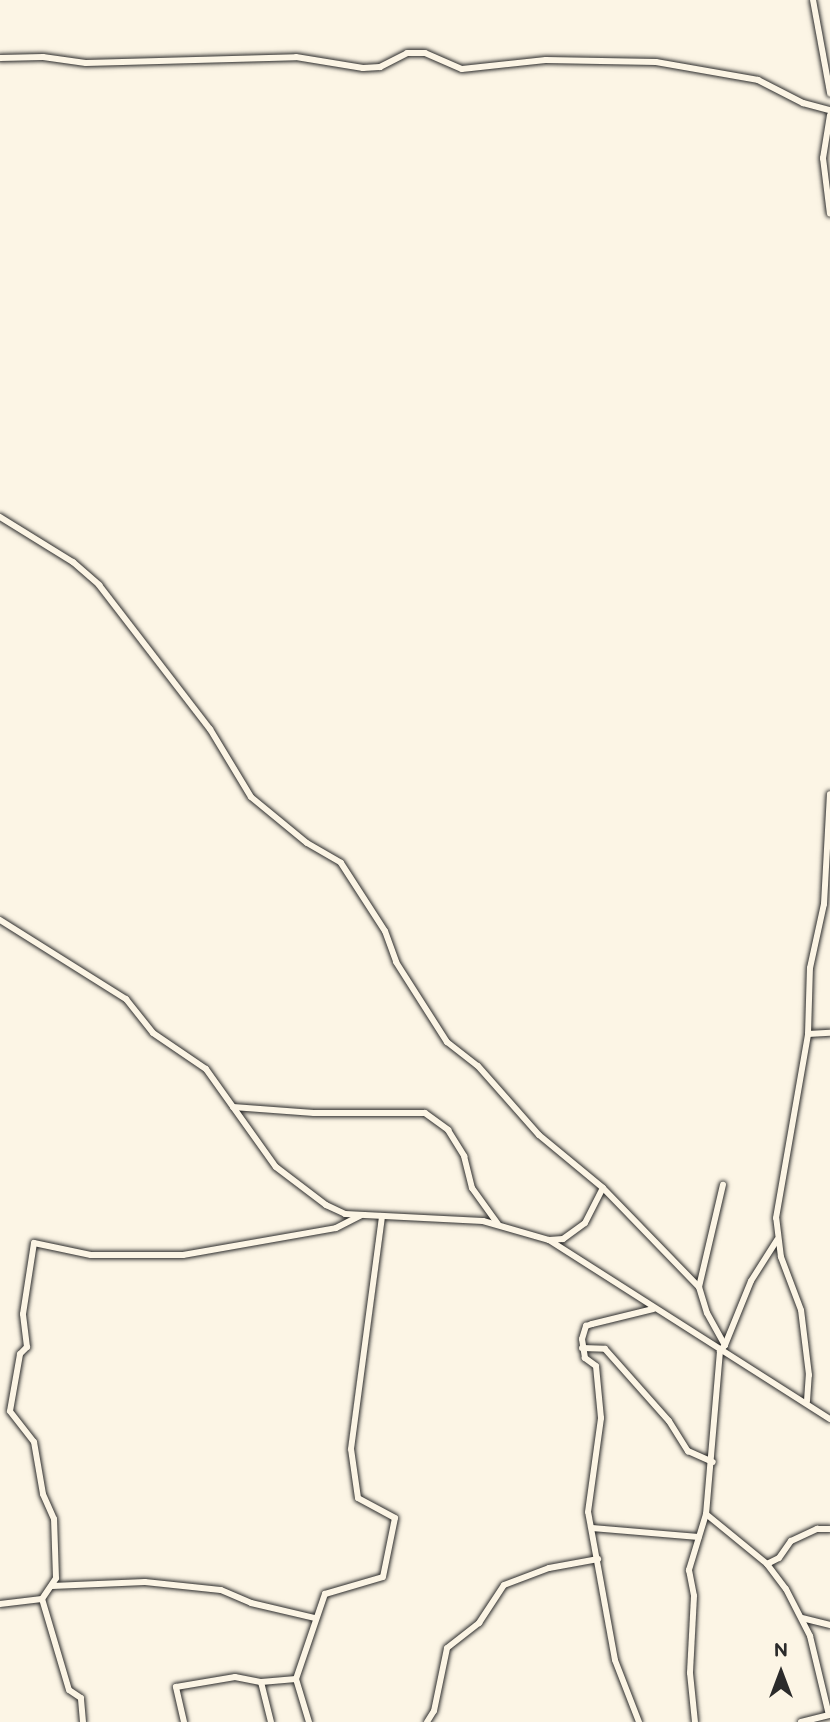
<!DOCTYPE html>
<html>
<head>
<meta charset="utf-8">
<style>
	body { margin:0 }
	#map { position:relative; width:830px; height:1722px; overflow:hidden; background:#fcf5e5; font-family:"Balsamiq Sans",sans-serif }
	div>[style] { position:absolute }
	.roads { filter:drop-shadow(0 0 2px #2b2b2b) drop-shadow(0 0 2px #2b2b2b) }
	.street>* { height:6px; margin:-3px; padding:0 3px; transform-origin:3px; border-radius:3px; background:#fcf5e5 }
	span { translate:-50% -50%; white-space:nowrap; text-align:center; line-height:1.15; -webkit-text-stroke:7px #fcf5e5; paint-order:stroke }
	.north { position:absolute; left:746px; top:1638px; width:70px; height:70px; -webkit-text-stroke:5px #fcf5e5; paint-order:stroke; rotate:0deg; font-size:19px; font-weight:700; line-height:28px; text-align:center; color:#2b2b2b }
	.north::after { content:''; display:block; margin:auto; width:24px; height:32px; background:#2b2b2b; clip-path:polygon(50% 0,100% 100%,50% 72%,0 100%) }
</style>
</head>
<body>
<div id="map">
	<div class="roads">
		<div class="street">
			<div style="left:813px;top:0;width:95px;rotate:79.6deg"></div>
			<div style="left:0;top:58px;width:43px;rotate:-1.3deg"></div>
			<div style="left:43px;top:57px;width:43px;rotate:7.9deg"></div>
			<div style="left:86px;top:63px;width:210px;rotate:-1.6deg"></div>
			<div style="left:296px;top:57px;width:68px;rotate:9.3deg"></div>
			<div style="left:363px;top:68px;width:17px;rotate:-3deg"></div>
			<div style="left:380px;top:67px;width:30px;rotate:-27deg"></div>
			<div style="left:407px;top:53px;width:18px"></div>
			<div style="left:425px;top:53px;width:40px;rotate:23.4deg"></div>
			<div style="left:462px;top:69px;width:84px;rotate:-6.1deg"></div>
			<div style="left:546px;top:60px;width:110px;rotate:1deg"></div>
			<div style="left:656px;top:62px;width:104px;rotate:10deg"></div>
			<div style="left:758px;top:80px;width:51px;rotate:27.1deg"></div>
			<div style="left:803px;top:103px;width:28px;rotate:15deg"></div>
			<div style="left:830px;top:115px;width:44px;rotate:99.2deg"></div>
			<div style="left:823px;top:158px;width:56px;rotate:82.9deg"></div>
			<div style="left:0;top:517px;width:86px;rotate:31.7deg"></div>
			<div style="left:73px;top:562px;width:35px;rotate:41deg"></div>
			<div style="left:99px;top:585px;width:182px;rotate:52.4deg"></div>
			<div style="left:210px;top:729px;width:79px;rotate:58.9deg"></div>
			<div style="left:251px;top:797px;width:72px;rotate:39.4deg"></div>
			<div style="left:307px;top:843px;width:39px;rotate:30deg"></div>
			<div style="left:341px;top:863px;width:81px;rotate:57.1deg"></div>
			<div style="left:385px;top:931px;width:33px;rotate:70deg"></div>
			<div style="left:396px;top:962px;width:95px;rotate:57.5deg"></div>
			<div style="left:447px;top:1042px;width:39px;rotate:38deg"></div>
			<div style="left:478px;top:1066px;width:92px;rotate:48.5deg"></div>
			<div style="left:539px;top:1135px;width:83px;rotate:39.6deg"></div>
			<div style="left:603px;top:1188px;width:138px;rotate:45.9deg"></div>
			<div style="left:699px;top:1287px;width:27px;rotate:73deg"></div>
			<div style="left:707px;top:1313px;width:37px;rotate:61deg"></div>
			<div style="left:725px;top:1345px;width:8px;rotate:130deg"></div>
			<div style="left:720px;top:1351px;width:164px;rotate:94.9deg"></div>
			<div style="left:706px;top:1514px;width:59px;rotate:106.9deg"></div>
			<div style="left:689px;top:1570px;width:26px;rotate:79deg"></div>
			<div style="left:694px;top:1596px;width:77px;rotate:93deg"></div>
			<div style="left:690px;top:1673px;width:49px;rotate:84.2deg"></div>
			<div style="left:0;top:920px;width:149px;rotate:32.1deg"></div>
			<div style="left:126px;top:999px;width:43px;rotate:51.5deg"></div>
			<div style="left:153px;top:1033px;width:64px;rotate:34.2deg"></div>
			<div style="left:206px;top:1069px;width:120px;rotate:54.5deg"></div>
			<div style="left:276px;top:1167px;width:63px;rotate:37.2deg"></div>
			<div style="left:326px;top:1205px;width:21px;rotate:25deg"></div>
			<div style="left:345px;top:1214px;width:138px;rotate:2.9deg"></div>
			<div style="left:483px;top:1221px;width:69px;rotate:16.1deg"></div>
			<div style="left:549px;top:1240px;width:333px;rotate:32.5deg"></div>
			<div style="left:808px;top:1034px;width:22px;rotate:-3deg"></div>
			<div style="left:233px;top:1107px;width:81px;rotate:4.2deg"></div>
			<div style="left:314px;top:1113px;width:111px"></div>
			<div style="left:425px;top:1113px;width:29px;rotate:36deg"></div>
			<div style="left:448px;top:1130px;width:31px;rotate:58deg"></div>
			<div style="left:464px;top:1156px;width:33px;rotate:76deg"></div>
			<div style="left:472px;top:1188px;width:44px;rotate:54.2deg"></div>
			<div style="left:549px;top:1240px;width:14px;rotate:-4deg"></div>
			<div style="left:563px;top:1239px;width:27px;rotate:-36deg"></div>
			<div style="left:585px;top:1223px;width:39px;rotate:-63deg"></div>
			<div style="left:699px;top:1287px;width:105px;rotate:-76.8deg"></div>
			<div style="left:725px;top:1345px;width:69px;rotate:-67.9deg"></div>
			<div style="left:751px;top:1281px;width:49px;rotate:-57.6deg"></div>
			<div style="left:582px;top:1348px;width:23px;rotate:2deg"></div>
			<div style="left:605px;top:1349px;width:96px;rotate:48.4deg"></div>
			<div style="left:669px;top:1421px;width:36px;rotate:58deg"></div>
			<div style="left:688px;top:1451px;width:27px;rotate:24deg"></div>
			<div style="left:807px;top:1401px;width:26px;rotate:-86deg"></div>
			<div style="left:809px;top:1375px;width:65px;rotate:-97deg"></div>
			<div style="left:801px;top:1310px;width:57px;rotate:-110.7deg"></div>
			<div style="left:781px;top:1257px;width:39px;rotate:-97deg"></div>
			<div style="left:776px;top:1218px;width:187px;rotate:-80.1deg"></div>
			<div style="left:808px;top:1034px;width:66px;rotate:-88.3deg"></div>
			<div style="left:810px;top:968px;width:66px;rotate:-77.7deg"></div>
			<div style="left:824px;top:904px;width:110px;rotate:-86.9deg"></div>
			<div style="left:706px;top:1514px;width:79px;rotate:39.3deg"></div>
			<div style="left:767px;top:1564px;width:31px;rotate:53deg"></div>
			<div style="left:786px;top:1589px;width:53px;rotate:62.9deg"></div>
			<div style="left:810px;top:1636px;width:81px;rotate:76.5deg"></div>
			<div style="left:592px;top:1528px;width:107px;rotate:4.8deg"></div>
			<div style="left:767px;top:1564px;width:13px;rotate:-27deg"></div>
			<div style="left:779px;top:1558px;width:21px;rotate:-55deg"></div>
			<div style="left:791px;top:1541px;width:29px;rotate:-25deg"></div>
			<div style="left:817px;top:1529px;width:13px"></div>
			<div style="left:52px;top:1586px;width:93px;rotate:-2.5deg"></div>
			<div style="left:145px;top:1582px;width:76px;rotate:6deg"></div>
			<div style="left:221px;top:1590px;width:33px;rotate:23deg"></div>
			<div style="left:251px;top:1603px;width:66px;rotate:13.2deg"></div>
			<div style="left:0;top:1604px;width:42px;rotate:-6.8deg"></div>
			<div style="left:802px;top:1618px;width:29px;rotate:14deg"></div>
			<div style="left:296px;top:1679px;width:90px;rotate:-71.2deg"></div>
			<div style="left:325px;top:1594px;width:60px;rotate:-16.3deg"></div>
			<div style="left:383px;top:1577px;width:60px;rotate:-78.5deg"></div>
			<div style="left:395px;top:1518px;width:42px;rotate:-151.6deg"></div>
			<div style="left:358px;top:1498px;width:49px;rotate:-98.1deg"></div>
			<div style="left:351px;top:1449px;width:235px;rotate:-82.4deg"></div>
			<div style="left:261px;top:1682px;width:41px;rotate:76deg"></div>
			<div style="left:83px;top:1722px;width:24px;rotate:-95deg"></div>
			<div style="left:81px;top:1698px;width:14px;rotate:-146deg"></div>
			<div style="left:69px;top:1690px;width:95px;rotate:-106.5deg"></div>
			<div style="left:42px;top:1599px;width:25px;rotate:-56deg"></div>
			<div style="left:56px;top:1578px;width:59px;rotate:-91.9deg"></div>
			<div style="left:54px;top:1519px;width:27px;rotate:-114deg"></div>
			<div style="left:43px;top:1494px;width:53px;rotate:-99.8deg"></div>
			<div style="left:34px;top:1442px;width:39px;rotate:-128deg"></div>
			<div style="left:10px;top:1411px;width:58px;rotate:-80deg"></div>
			<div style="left:20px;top:1354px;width:10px;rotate:-45deg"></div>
			<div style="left:27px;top:1347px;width:33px;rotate:-97deg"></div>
			<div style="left:23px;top:1314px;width:72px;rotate:-81.2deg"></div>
			<div style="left:34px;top:1243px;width:58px;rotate:11.9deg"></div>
			<div style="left:91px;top:1255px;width:92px"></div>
			<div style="left:183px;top:1255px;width:155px;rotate:-10deg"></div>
			<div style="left:336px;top:1228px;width:28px;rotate:-27deg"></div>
			<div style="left:184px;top:1722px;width:36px;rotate:-103deg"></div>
			<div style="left:176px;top:1687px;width:60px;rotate:-9.6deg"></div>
			<div style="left:235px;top:1677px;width:26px;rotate:11deg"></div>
			<div style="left:261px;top:1682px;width:35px;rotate:-5deg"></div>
			<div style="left:296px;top:1679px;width:45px;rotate:73.2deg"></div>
			<div style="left:427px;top:1722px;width:13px;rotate:-58deg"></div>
			<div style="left:434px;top:1711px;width:64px;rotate:-78.3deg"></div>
			<div style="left:447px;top:1648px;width:41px;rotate:-38deg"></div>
			<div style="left:479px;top:1623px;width:45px;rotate:-56.7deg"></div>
			<div style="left:504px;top:1585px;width:48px;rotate:-20.7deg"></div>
			<div style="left:549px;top:1568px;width:50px;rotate:-10.4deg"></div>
			<div style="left:639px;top:1722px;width:66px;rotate:-111.2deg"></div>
			<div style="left:615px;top:1660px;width:150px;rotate:-100.3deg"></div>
			<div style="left:588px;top:1512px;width:95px;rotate:-82.1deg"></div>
			<div style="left:601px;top:1418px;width:52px;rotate:-95.5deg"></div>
			<div style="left:596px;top:1366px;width:14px;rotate:-144deg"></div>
			<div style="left:585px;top:1358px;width:19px;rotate:-99deg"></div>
			<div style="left:582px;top:1339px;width:14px;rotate:-73deg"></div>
			<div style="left:586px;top:1326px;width:6px;rotate:-18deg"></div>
			<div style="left:592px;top:1324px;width:63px;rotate:-13.8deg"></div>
			<div style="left:801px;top:1722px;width:30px;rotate:-14deg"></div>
		</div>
	</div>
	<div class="north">N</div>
</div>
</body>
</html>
